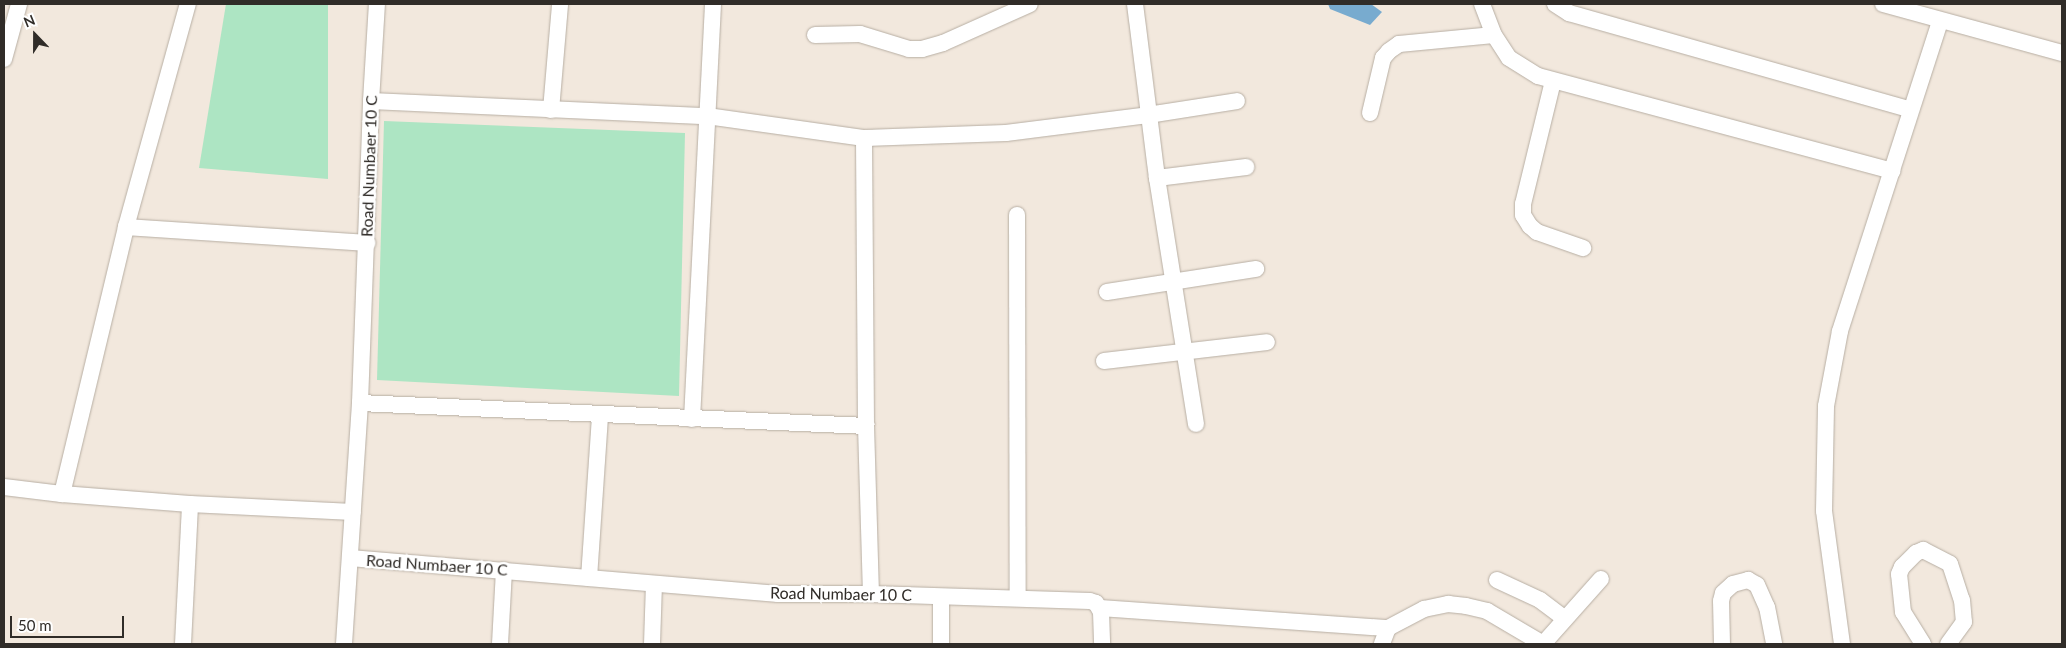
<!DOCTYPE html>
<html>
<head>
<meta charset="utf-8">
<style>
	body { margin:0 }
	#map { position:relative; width:2066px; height:648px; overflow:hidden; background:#f2e8dd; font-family:Lato,sans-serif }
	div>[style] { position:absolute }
	.green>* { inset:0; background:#ade5c3 }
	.water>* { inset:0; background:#78abcf }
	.roads { filter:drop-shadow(0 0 1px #b7aea3) drop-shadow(0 0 1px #b7aea3) }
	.minor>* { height:16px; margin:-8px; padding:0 8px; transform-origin:8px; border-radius:8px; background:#fff }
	span { translate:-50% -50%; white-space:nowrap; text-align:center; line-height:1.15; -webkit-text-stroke:4.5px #fff; paint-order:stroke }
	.street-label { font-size:16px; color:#302c28 }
	.frame { position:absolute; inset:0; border:5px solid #302c28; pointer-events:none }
	.north { position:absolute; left:10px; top:10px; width:50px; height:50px; -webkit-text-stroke:4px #fff; paint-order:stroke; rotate:338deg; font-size:14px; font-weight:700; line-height:20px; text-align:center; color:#302c28 }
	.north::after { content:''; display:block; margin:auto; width:18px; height:22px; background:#302c28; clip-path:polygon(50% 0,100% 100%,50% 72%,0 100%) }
	.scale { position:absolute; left:10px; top:616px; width:114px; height:22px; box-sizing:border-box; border:2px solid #302c28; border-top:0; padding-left:6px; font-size:15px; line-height:18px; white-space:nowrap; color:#302c28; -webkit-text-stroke:4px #fff; paint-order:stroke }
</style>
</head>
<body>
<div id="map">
	<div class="green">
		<div style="clip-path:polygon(226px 4px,328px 4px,328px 179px,199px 168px)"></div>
		<div style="clip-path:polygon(384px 121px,685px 133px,679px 396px,377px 380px)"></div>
	</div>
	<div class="water">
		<div style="clip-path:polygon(1328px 4px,1371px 4px,1382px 12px,1370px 25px,1330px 9px)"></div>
	</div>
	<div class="roads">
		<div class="minor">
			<div style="left:1135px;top:4px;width:175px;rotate:82.8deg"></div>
			<div style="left:1157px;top:178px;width:249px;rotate:81deg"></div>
			<div style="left:1482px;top:4px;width:33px;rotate:69deg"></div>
			<div style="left:1494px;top:35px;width:27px;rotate:57deg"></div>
			<div style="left:1509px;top:58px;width:34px;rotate:32deg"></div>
			<div style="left:1538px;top:76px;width:367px;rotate:15deg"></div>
			<div style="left:1555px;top:4px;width:17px;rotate:33deg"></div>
			<div style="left:1569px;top:13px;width:355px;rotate:15.8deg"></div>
			<div style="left:1883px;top:4px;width:186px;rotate:15.3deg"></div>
			<div style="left:815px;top:35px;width:45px;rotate:-1.3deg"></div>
			<div style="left:860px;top:34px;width:51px;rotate:17deg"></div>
			<div style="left:909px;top:49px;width:13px"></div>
			<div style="left:922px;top:49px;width:22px;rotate:-16deg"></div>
			<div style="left:943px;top:43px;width:95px;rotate:-24.1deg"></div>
			<div style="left:4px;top:59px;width:57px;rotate:-74.7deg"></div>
			<div style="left:1553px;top:81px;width:127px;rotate:103.7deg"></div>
			<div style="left:1523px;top:204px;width:11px;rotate:90deg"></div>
			<div style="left:1523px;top:215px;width:13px;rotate:58deg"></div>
			<div style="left:1530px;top:226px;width:9px;rotate:41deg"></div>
			<div style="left:1537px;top:232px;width:49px;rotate:19.2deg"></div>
			<div style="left:371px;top:101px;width:336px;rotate:2.6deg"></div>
			<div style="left:707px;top:116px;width:159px;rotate:8deg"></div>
			<div style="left:864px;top:138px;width:142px;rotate:-2deg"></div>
			<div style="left:1006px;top:133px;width:143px;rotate:-7.2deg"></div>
			<div style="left:1148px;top:115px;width:90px;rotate:-8.9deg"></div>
			<div style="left:551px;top:110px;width:106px;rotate:-85.1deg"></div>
			<div style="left:1370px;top:113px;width:57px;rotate:-76.7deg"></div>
			<div style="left:1383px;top:58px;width:9px;rotate:-49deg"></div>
			<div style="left:1389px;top:51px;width:12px;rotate:-35deg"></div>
			<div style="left:1399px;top:44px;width:95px;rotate:-5.4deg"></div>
			<div style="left:864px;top:138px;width:288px;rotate:89.6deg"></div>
			<div style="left:866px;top:426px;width:168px;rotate:88.3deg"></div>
			<div style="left:1157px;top:178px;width:90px;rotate:-7deg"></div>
			<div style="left:1017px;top:215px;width:383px;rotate:89.9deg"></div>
			<div style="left:126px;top:227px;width:242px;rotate:3.8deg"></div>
			<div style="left:1107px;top:292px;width:151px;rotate:-8.8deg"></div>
			<div style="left:1104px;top:361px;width:164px;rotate:-6.6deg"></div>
			<div style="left:360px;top:403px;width:507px;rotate:2.6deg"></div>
			<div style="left:692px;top:419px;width:416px;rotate:-87.1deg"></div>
			<div style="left:4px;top:487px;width:58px;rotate:6.9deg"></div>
			<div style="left:62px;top:494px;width:128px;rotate:4.5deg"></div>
			<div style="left:190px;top:504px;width:163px;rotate:2.8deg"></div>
			<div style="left:62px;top:494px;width:275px;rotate:-76.5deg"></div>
			<div style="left:126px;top:227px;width:231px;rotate:-74.5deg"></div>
			<div style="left:350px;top:558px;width:430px;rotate:4.8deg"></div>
			<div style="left:778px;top:594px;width:93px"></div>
			<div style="left:871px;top:594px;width:219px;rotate:1.8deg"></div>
			<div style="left:1090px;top:601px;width:6px;rotate:18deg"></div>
			<div style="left:1096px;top:603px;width:10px;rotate:61deg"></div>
			<div style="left:1101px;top:612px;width:32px;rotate:88deg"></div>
			<div style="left:589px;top:578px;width:163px;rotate:-86.1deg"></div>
			<div style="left:1497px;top:580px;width:47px;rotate:24.9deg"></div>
			<div style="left:1540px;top:600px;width:31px;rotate:37deg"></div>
			<div style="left:941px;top:597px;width:47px;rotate:90deg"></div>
			<div style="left:1100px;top:608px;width:289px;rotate:4deg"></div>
			<div style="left:1388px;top:628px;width:17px;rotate:111deg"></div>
			<div style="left:1388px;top:628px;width:41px;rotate:-27.8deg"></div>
			<div style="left:1424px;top:609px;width:25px;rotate:-12deg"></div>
			<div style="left:1448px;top:604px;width:18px;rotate:6deg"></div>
			<div style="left:1466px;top:606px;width:22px;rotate:13deg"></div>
			<div style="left:1487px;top:611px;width:65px;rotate:30.5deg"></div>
			<div style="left:183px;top:644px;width:140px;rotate:-87.1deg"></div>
			<div style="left:344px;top:644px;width:242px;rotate:-86.2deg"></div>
			<div style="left:360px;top:403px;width:302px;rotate:-87.9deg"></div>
			<div style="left:371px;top:101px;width:97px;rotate:-86.5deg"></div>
			<div style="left:500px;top:644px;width:74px;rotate:-86.9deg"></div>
			<div style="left:652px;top:644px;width:59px;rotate:-88.1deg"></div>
			<div style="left:1543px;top:644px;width:87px;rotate:-48.3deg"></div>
			<div style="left:1722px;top:644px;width:43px;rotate:-91.3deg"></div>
			<div style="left:1721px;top:601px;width:8px;rotate:-76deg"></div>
			<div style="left:1723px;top:593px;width:13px;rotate:-42deg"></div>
			<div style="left:1733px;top:584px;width:16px;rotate:-15deg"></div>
			<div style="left:1748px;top:580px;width:10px;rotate:29deg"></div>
			<div style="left:1757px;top:585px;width:24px;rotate:66deg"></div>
			<div style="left:1767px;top:607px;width:38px;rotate:79deg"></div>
			<div style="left:1842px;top:644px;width:134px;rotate:-97.7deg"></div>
			<div style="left:1824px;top:511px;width:105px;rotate:-88.9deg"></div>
			<div style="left:1826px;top:406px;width:76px;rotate:-79.4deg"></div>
			<div style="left:1840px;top:331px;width:326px;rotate:-72.1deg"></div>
			<div style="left:1923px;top:644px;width:38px;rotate:-122deg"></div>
			<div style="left:1903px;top:612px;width:38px;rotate:-96deg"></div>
			<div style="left:1899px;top:574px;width:8px;rotate:-67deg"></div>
			<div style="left:1902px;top:567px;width:20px;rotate:-45deg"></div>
			<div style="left:1916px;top:553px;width:8px;rotate:-23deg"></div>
			<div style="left:1923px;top:550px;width:30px;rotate:27deg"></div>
			<div style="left:1950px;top:564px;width:38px;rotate:72deg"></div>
			<div style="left:1962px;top:600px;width:22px;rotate:85deg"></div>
			<div style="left:1964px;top:622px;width:27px;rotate:126deg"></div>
		</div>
	</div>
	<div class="street-label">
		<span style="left:369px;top:166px;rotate:-88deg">Road Numbaer 10 C</span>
		<span style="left:437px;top:565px;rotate:4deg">Road Numbaer 10 C</span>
		<span style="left:841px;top:594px;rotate:1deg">Road Numbaer 10 C</span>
	</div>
	<div class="frame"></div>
	<div class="north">N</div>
	<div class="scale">50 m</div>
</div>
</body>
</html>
